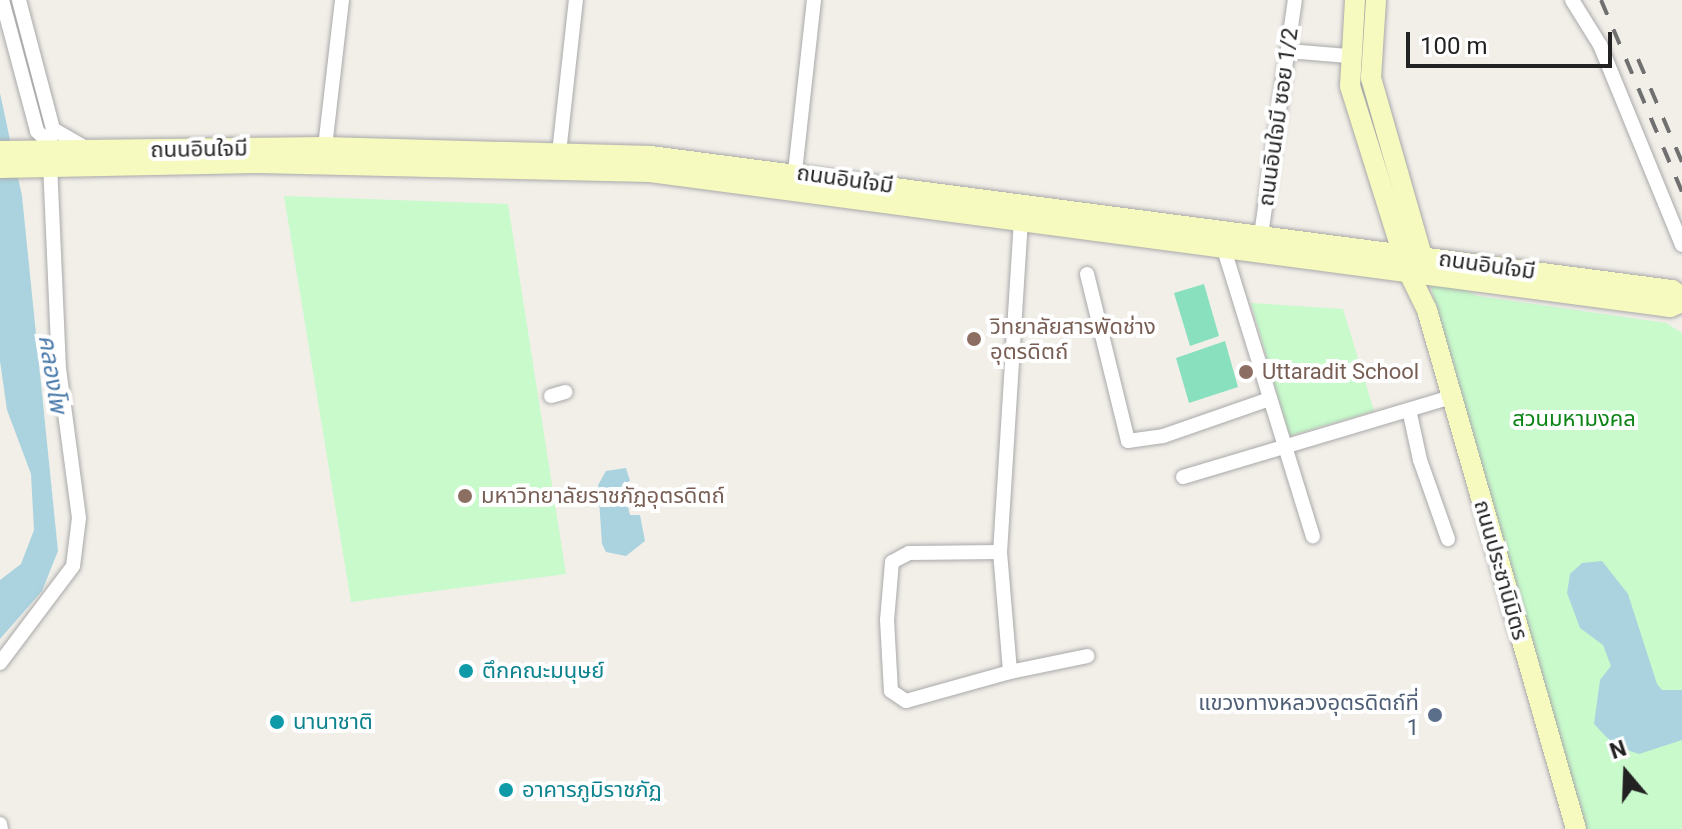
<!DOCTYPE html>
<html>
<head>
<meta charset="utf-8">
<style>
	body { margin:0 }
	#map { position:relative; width:1682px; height:829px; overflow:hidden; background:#f2efe9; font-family:Roboto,"Noto Sans Thai",sans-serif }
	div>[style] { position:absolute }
	.park>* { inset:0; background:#c8facc }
	.pitch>* { inset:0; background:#88e0be }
	.water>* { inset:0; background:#aad3df }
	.roads { filter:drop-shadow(0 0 2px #a9a9a9) drop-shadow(0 0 2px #a9a9a9) }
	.street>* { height:14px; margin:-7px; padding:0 7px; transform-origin:7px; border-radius:7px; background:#fff }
	.secondary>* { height:20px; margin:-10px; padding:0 10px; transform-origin:10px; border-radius:10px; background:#f7fabf }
	.rail>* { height:4px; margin-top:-2px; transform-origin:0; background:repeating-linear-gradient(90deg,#707070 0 16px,transparent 0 32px) }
	.dots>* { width:22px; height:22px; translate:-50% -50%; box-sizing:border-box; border:4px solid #fff; border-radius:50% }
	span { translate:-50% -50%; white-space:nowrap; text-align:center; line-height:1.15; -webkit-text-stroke:8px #fff; paint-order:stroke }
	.street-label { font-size:22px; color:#222 }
	.education-label { font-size:22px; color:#785e54 }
	.left { translate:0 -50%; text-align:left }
	.park-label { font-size:22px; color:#0c8416 }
	.culture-label { font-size:22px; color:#0d838f }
	.service-label { font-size:22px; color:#4e5e75 }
	.right { translate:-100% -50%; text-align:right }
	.water-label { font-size:24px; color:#4a7aab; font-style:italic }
	.north { position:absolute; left:1586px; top:733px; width:80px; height:80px; -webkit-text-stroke:6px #fff; paint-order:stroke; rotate:341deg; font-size:22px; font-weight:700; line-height:32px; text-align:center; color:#222 }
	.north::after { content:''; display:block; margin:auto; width:28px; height:36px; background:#222; clip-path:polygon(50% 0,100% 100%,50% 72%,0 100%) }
	.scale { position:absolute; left:1406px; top:32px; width:206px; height:36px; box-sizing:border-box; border:4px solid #222; border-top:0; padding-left:10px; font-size:24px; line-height:28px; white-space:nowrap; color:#222; -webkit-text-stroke:6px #fff; paint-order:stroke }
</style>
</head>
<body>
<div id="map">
	<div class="park">
		<div style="clip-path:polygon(284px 196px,508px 204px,566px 574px,351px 602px)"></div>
		<div style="clip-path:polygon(1428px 274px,1478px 296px,1666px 323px,1682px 333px,1682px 829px,1576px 829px,1502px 575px)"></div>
		<div style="clip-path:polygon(1251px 303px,1343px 309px,1374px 411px,1289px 436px)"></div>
	</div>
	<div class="pitch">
		<div style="clip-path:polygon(1204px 284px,1219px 336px,1190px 346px,1174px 293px)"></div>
		<div style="clip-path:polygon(1225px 341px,1238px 387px,1189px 403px,1176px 358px)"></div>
	</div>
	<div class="water">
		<div style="clip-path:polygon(0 93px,22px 196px,58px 551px,42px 591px,0 639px,0 580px,21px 564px,34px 530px,31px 474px,7px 410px,0 361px)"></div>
		<div style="clip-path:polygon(626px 468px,630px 481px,622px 484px,630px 515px,640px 515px,645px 541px,626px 556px,606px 552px,602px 544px,598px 485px,606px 471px)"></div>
		<div style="clip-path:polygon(1602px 561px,1628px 594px,1657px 684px,1662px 690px,1682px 690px,1682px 740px,1639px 754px,1615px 746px,1594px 724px,1600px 680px,1611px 666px,1603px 645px,1580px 628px,1567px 593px,1570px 574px,1582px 563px)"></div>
	</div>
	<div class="roads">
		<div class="street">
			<div style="left:2px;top:0;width:136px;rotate:75deg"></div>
			<div style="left:37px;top:131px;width:17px;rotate:45deg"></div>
			<div style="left:1572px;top:0;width:53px;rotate:58.1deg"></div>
			<div style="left:1600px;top:45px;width:216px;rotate:67.7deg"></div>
			<div style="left:1288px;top:51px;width:60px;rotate:4.8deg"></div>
			<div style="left:53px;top:129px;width:39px;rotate:30deg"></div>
			<div style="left:325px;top:147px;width:148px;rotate:-83.4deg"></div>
			<div style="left:559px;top:153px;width:154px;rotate:-83.7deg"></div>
			<div style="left:795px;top:172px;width:173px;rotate:-83.7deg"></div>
			<div style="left:1021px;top:219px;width:334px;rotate:93.6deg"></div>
			<div style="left:1000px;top:552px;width:120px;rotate:85.2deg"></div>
			<div style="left:1010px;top:672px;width:79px;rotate:-11.7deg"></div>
			<div style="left:1261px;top:235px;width:237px;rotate:-81.8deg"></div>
			<div style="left:1223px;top:246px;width:304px;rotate:72.8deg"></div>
			<div style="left:1087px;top:274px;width:172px;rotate:76.2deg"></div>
			<div style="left:1128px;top:441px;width:35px;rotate:-8deg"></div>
			<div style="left:1163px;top:436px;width:113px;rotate:-19.1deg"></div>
			<div style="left:551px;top:396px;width:15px;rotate:-16deg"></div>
			<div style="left:1410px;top:414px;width:47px;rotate:77.7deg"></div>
			<div style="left:1420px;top:460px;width:84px;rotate:70.5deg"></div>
			<div style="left:1183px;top:477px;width:280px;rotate:-16.6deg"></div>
			<div style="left:1000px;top:552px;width:91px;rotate:179.4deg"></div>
			<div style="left:909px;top:553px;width:19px;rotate:152deg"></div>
			<div style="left:892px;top:562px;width:58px;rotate:94.9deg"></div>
			<div style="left:887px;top:620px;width:71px;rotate:86.8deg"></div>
			<div style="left:891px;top:691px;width:18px;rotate:34deg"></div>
			<div style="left:906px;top:701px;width:108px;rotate:-15.6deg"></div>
			<div style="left:0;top:663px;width:121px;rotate:-53deg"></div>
			<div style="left:73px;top:566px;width:48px;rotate:-82.9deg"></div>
			<div style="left:79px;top:518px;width:150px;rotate:-97.6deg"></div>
			<div style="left:59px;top:369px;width:226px;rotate:-92.5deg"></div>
			<div style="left:49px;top:143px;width:15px;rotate:-74deg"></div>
			<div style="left:53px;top:129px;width:133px;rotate:-104.8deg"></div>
			<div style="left:0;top:824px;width:5px;rotate:79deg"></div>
		</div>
		<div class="secondary">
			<div style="left:1355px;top:0;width:86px;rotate:93.3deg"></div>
			<div style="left:1350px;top:86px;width:194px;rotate:72.6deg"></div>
			<div style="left:1408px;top:271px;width:43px;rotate:64deg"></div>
			<div style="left:1427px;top:310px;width:540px;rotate:73.98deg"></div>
			<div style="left:1376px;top:0;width:78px;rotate:93.7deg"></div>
			<div style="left:1371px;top:78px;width:196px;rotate:74deg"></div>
			<div style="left:0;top:151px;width:325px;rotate:-0.7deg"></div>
			<div style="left:325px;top:147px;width:326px;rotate:1.6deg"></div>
			<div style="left:651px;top:156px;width:1030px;rotate:7.48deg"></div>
			<div style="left:1672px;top:290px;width:12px;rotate:35deg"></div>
			<div style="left:0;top:168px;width:257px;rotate:-1.1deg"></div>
			<div style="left:257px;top:163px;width:393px;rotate:1.3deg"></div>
			<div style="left:650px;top:172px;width:1029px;rotate:7.54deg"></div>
			<div style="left:1670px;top:307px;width:13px;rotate:-23deg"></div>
		</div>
	</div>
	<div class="rail">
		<div style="left:1601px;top:0;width:208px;rotate:67.1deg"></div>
		<div style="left:1638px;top:59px;width:112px;rotate:66.9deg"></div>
	</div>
	<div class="dots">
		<div style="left:974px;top:339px;background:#8d6e63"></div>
		<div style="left:1246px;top:372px;background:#8d6e63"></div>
		<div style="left:465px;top:496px;background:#8d6e63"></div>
		<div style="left:466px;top:671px;background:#0f9aa8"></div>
		<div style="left:1435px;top:715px;background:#5c6f8a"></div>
		<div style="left:277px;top:722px;background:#0f9aa8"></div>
		<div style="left:506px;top:790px;background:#0f9aa8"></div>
	</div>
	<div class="street-label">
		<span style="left:1278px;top:117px;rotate:-82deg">ถนนอินใจมี ซอย 1/2</span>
		<span style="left:199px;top:149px;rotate:-1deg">ถนนอินใจมี</span>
		<span style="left:845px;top:179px;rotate:8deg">ถนนอินใจมี</span>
		<span style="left:1487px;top:265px;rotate:8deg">ถนนอินใจมี</span>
		<span style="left:1501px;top:570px;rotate:74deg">ถนนประชานิมิตร</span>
	</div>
	<div class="education-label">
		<span class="left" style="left:990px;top:339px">วิทยาลัยสารพัดช่าง<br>อุตรดิตถ์</span>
		<span class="left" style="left:1262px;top:372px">Uttaradit School</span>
		<span class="left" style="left:481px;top:496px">มหาวิทยาลัยราชภัฏอุตรดิตถ์</span>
	</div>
	<div class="park-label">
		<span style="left:1574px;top:419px">สวนมหามงคล</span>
	</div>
	<div class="culture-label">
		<span class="left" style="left:482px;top:671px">ตึกคณะมนุษย์</span>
		<span class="left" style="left:293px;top:722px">นานาชาติ</span>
		<span class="left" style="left:522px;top:790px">อาคารภูมิราชภัฏ</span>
	</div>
	<div class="service-label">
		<span class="right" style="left:1419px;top:715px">แขวงทางหลวงอุตรดิตถ์ที่<br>1</span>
	</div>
	<div class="water-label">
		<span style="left:52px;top:374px;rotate:81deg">คลองโพ</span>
	</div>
	<div class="north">N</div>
	<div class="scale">100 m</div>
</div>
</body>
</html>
